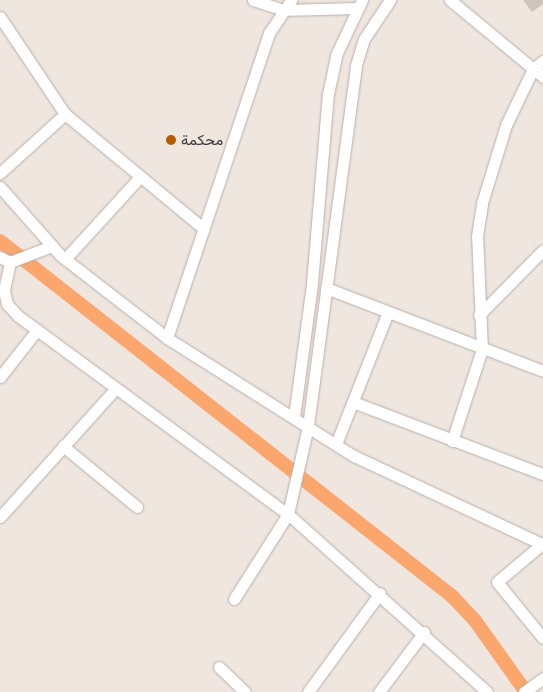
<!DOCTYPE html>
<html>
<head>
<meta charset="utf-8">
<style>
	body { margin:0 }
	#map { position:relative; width:543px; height:692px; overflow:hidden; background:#efe6e0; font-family:Manrope,Vazirmatn,sans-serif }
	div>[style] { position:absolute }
	.canal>* { height:14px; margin:-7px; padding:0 7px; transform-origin:7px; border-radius:7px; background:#fba66d }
	.building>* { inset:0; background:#cdc4be }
	.roads { filter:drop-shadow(0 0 1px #b8afa9) drop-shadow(0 0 1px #b8afa9) }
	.minor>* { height:11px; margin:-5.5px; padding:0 5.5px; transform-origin:5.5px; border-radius:5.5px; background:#fff }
	.dots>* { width:14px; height:14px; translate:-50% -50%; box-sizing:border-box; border:2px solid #efe6e0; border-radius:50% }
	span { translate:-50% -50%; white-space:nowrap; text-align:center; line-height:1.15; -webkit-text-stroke:4px #efe6e0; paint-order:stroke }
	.poi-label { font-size:15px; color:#3e3b38 }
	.left { translate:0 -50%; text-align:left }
</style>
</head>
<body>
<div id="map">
	<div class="canal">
		<div style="left:0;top:241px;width:575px;rotate:38.15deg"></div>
		<div style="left:452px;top:596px;width:35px;rotate:47deg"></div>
		<div style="left:476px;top:622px;width:86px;rotate:54.5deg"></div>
	</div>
	<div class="building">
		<div style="clip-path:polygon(523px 0,543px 0,543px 4px,532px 12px)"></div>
	</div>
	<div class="roads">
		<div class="minor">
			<div style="left:253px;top:0;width:32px;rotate:18deg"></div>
			<div style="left:283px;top:10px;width:74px;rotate:-1.5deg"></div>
			<div style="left:450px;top:0;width:121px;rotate:39.6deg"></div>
			<div style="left:0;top:17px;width:117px;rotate:56.2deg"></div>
			<div style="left:65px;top:114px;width:180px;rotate:39.6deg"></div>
			<div style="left:0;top:173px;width:88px;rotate:-42.2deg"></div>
			<div style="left:0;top:187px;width:92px;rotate:48.5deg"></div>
			<div style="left:61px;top:256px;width:134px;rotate:37.7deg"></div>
			<div style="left:167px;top:338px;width:221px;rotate:32.3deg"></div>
			<div style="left:354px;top:456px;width:208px;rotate:25.1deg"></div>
			<div style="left:0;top:257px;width:11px;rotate:27deg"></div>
			<div style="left:10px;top:262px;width:45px;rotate:-20.9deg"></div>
			<div style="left:65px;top:259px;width:110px;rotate:-47.6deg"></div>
			<div style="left:10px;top:262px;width:29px;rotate:102deg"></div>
			<div style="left:4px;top:290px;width:14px;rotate:78deg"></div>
			<div style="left:7px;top:304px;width:16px;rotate:47deg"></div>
			<div style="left:18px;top:316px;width:335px;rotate:36.3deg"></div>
			<div style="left:288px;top:514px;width:267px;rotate:41.8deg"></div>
			<div style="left:326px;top:288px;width:232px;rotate:20.9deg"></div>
			<div style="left:479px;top:315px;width:91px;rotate:-45.4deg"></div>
			<div style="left:167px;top:338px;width:322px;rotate:-71.5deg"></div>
			<div style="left:269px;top:33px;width:40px;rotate:-56deg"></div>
			<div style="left:0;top:377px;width:60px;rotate:-51.8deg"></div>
			<div style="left:353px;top:402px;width:203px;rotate:20.8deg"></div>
			<div style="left:294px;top:417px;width:135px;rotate:-82.3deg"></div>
			<div style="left:312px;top:283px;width:190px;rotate:-85.2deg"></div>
			<div style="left:328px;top:94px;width:40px;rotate:-78deg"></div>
			<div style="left:336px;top:55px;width:61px;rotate:-64.7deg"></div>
			<div style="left:452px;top:441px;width:97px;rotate:-71.9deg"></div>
			<div style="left:482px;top:349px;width:113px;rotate:-92.5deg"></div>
			<div style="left:477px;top:236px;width:33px;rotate:-81deg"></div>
			<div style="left:482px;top:203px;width:82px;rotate:-72.9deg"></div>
			<div style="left:506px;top:125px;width:62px;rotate:-64.3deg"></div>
			<div style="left:533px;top:69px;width:13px;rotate:-39deg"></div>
			<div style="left:336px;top:444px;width:142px;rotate:-68.5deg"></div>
			<div style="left:63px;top:446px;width:96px;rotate:39.5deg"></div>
			<div style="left:0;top:517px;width:173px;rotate:-48deg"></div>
			<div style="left:543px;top:543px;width:60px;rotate:139.7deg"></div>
			<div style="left:497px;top:582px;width:72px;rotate:50.6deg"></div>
			<div style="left:234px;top:599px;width:101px;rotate:-57.6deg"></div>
			<div style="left:288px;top:514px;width:90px;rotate:-77.2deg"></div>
			<div style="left:308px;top:426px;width:364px;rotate:-82.4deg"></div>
			<div style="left:356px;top:65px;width:27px;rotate:-73deg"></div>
			<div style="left:364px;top:39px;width:47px;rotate:-56.3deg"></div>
			<div style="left:219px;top:667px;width:36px;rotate:44deg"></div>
			<div style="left:308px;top:692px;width:122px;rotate:-54deg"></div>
			<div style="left:379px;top:692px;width:75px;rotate:-53.1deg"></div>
			<div style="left:524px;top:692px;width:24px;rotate:-36deg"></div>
		</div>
	</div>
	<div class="dots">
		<div style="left:171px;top:140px;background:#b75b00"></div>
	</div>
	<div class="poi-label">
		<span class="left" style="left:181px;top:140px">محكمة</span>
	</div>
</div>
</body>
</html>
